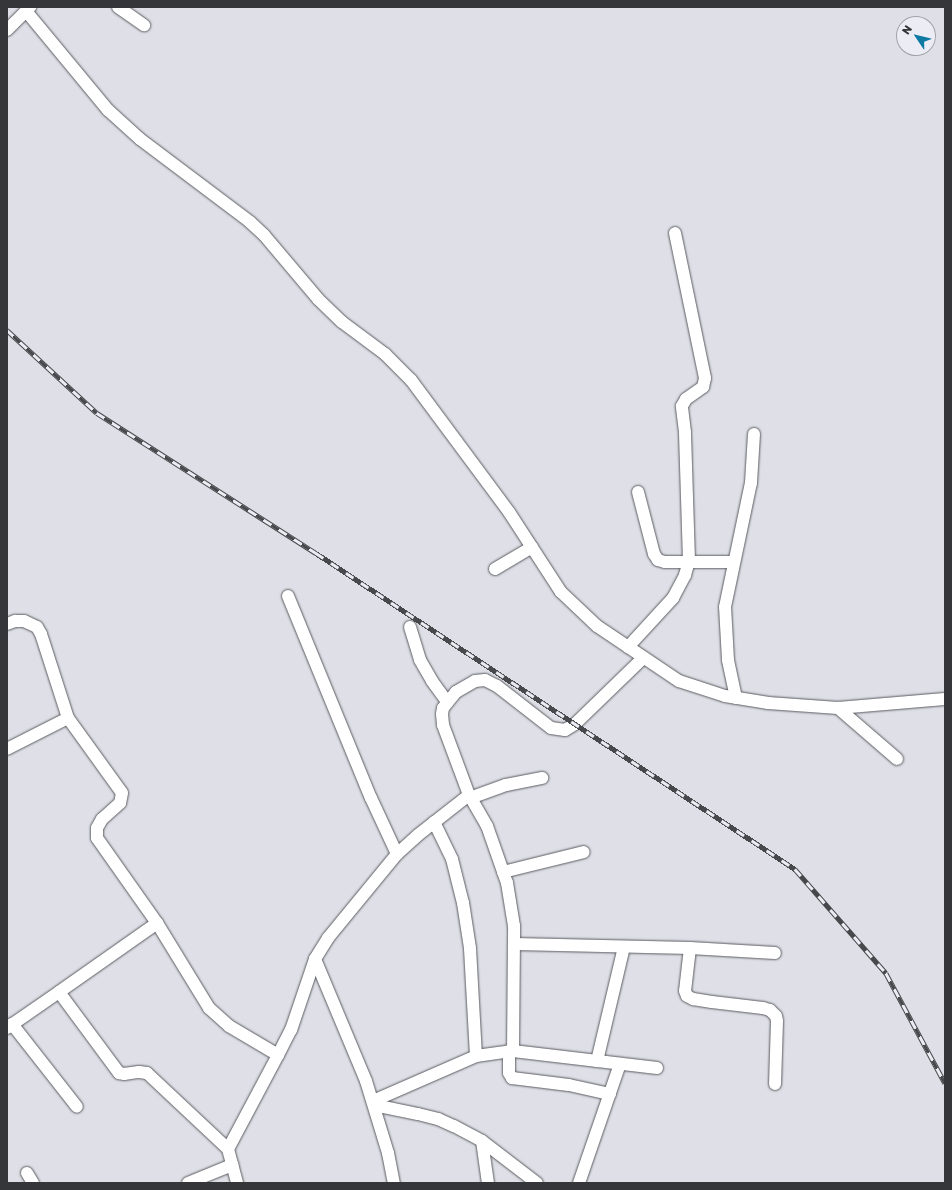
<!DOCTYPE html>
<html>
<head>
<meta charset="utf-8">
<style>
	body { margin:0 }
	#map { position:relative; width:952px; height:1190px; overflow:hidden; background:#dfe0e7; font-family:"Golos Text",sans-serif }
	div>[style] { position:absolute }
	.roads { filter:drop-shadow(0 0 1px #5a5b61) drop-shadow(0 0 1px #5a5b61) }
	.street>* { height:12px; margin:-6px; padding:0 6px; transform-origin:6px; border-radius:6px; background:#fff }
	.rail>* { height:4.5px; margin-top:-2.25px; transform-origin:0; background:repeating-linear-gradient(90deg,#ecedf4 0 9px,#47484b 0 18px); box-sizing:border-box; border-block:1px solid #47484b }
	span { translate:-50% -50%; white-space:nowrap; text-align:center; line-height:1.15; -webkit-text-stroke:3px #ecedf4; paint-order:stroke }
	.frame { position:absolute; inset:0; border:8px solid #353639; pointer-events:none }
	.north { position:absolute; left:896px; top:16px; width:40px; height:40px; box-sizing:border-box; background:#ecedf4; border:1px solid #a3a4a9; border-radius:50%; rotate:305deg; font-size:11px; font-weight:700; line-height:16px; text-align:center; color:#353639 }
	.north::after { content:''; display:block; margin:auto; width:14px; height:18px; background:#0e7aa4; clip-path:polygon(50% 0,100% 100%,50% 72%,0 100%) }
</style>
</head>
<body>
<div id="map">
	<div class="roads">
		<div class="street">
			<div style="left:118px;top:7px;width:32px;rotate:35deg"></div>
			<div style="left:26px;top:11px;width:129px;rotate:50.4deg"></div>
			<div style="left:108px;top:110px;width:43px;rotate:42.2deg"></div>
			<div style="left:140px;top:139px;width:138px;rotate:37deg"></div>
			<div style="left:250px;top:222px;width:19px;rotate:43deg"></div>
			<div style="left:264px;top:235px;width:84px;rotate:49.8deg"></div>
			<div style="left:318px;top:299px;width:33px;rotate:44deg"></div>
			<div style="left:342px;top:322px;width:54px;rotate:36.7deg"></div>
			<div style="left:385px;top:354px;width:37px;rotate:45deg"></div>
			<div style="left:411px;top:380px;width:164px;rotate:53.4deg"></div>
			<div style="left:509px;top:512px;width:95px;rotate:57deg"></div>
			<div style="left:561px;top:592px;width:50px;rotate:43.4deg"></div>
			<div style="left:597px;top:626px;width:99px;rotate:33.9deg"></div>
			<div style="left:679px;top:681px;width:48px;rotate:18.1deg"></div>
			<div style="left:725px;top:696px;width:44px;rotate:9.2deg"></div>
			<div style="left:768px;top:703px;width:70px;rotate:4.1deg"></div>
			<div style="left:838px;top:708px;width:107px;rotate:-4.8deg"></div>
			<div style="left:7px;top:30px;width:33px;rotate:-45deg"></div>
			<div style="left:638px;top:492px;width:64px;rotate:75.5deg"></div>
			<div style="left:654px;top:554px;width:7px;rotate:56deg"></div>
			<div style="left:658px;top:560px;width:7px;rotate:16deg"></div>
			<div style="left:665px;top:562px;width:69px"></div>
			<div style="left:495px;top:569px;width:43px;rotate:-30.7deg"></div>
			<div style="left:288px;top:596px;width:218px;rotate:67.7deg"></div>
			<div style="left:371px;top:798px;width:62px;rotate:65.1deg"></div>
			<div style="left:7px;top:624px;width:9px;rotate:-21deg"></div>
			<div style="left:15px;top:621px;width:9px"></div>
			<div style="left:24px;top:621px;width:14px;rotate:25deg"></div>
			<div style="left:37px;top:627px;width:8px;rotate:60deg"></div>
			<div style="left:41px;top:634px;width:88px;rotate:72.2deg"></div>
			<div style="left:68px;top:718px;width:68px;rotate:153.1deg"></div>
			<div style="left:410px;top:627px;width:34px;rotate:73deg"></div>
			<div style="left:420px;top:660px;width:24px;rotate:60deg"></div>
			<div style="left:432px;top:681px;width:26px;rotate:54deg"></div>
			<div style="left:628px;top:647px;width:67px;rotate:-47.4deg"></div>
			<div style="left:673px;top:598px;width:26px;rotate:-62deg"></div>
			<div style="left:685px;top:575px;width:15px;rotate:-74deg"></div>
			<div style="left:689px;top:561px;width:129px;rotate:-91.8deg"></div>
			<div style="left:685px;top:432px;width:26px;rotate:-97deg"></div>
			<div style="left:682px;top:406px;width:8px;rotate:-60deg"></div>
			<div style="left:686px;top:399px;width:21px;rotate:-35deg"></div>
			<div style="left:703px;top:387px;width:9px;rotate:-77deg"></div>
			<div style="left:705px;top:378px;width:148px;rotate:-101.7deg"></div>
			<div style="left:736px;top:698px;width:39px;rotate:-102deg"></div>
			<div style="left:728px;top:660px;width:53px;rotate:-93.2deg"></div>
			<div style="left:725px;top:607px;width:127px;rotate:-78.2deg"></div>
			<div style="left:751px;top:483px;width:49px;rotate:-86.5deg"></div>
			<div style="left:838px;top:708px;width:78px;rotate:40.8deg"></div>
			<div style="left:68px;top:718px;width:92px;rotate:54.2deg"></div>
			<div style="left:122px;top:793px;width:10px;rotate:101deg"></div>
			<div style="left:120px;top:803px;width:24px;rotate:138deg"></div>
			<div style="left:102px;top:819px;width:10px;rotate:119deg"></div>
			<div style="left:97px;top:828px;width:10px;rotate:90deg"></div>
			<div style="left:97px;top:838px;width:104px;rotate:54.8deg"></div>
			<div style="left:470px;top:798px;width:38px;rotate:-20deg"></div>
			<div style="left:506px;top:785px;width:37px;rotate:-11deg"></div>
			<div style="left:503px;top:872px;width:83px;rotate:-13.9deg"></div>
			<div style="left:515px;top:944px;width:175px;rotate:1.3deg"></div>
			<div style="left:690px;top:948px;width:85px;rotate:3.4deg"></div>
			<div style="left:690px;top:948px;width:43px;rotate:96.6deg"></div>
			<div style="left:685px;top:991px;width:5px;rotate:68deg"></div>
			<div style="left:687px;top:996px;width:7px;rotate:27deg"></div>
			<div style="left:693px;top:999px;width:19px;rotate:9deg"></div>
			<div style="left:712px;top:1002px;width:51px;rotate:6.7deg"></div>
			<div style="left:763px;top:1008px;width:7px;rotate:16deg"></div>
			<div style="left:770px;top:1010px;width:8px;rotate:45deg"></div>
			<div style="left:776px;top:1016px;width:5px;rotate:79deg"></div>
			<div style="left:777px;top:1021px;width:63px;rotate:91.8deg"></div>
			<div style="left:315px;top:959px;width:132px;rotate:67.3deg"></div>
			<div style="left:366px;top:1081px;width:75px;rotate:73deg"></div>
			<div style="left:388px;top:1153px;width:31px;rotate:79deg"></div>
			<div style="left:59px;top:992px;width:120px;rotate:-35.1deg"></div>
			<div style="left:157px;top:923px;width:100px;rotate:58.5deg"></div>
			<div style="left:209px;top:1008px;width:27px;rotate:42deg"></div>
			<div style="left:229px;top:1026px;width:57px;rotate:30.6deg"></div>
			<div style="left:278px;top:1055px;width:106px;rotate:118deg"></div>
			<div style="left:12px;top:1024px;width:105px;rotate:51.9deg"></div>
			<div style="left:7px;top:1028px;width:63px;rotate:-34.7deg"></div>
			<div style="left:59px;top:992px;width:101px;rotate:53.5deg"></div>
			<div style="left:119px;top:1073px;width:5px;rotate:11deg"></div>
			<div style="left:124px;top:1074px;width:15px;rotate:-8deg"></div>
			<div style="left:139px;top:1072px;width:8px;rotate:7deg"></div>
			<div style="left:147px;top:1073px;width:111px;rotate:43.2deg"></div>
			<div style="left:228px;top:1149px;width:35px;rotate:75deg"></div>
			<div style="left:509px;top:1051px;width:22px;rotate:90deg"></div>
			<div style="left:509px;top:1073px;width:6px;rotate:59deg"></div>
			<div style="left:512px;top:1078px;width:57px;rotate:7deg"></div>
			<div style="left:569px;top:1085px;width:42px;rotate:12.4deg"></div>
			<div style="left:513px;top:1051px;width:125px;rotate:-89.5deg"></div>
			<div style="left:514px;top:926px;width:44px;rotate:-99.2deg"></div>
			<div style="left:507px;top:883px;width:60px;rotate:-109.3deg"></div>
			<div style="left:487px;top:826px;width:36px;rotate:-120deg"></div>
			<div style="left:469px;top:795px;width:75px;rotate:-110.4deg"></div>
			<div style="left:443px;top:725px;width:11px;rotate:-95deg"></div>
			<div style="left:442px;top:714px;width:6px;rotate:-81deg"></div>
			<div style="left:443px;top:708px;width:21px;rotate:-51deg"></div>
			<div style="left:456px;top:692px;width:22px;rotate:-30deg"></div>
			<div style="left:475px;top:681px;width:10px;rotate:-6deg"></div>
			<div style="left:485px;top:680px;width:13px;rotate:27deg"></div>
			<div style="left:497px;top:686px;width:68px;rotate:37.9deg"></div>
			<div style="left:551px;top:728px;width:14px;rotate:8deg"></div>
			<div style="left:565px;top:730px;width:12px;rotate:-31deg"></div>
			<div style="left:575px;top:724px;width:95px;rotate:-44.1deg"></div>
			<div style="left:278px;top:1055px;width:28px;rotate:-63deg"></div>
			<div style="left:291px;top:1030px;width:75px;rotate:-71.3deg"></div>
			<div style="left:315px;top:959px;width:25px;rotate:-58deg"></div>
			<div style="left:328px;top:938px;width:109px;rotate:-50.6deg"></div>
			<div style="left:397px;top:854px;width:28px;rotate:-42deg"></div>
			<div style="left:418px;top:835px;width:65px;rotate:-38.1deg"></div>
			<div style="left:476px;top:1056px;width:37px;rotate:-8deg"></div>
			<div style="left:513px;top:1051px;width:145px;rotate:6.7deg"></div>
			<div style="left:597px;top:1061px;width:117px;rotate:-76.7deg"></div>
			<div style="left:373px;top:1101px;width:112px;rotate:-23.6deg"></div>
			<div style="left:476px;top:1056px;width:108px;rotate:-93.2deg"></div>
			<div style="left:470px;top:948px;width:46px;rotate:-98.8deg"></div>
			<div style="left:463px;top:903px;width:45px;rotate:-104deg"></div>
			<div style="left:452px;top:859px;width:41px;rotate:-115.9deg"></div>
			<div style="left:374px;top:1105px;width:45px;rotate:11.6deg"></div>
			<div style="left:418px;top:1114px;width:21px;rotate:14deg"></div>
			<div style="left:438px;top:1119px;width:17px;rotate:24deg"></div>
			<div style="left:454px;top:1126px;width:32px;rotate:28deg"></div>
			<div style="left:482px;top:1141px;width:69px;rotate:37.4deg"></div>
			<div style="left:482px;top:1141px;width:42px;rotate:81.9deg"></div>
			<div style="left:27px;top:1173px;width:12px;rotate:59deg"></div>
			<div style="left:188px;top:1183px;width:48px;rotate:-22.2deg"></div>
			<div style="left:579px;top:1183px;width:126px;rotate:-71deg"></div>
		</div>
	</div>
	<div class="rail">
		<div style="left:7px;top:330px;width:122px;rotate:42.7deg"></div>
		<div style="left:97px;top:413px;width:260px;rotate:32.6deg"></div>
		<div style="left:316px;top:553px;width:574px;rotate:33.41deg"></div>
		<div style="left:795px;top:869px;width:138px;rotate:48.8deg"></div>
		<div style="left:886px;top:973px;width:125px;rotate:61.8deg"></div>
	</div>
	<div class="frame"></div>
	<div class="north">N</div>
</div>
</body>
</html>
